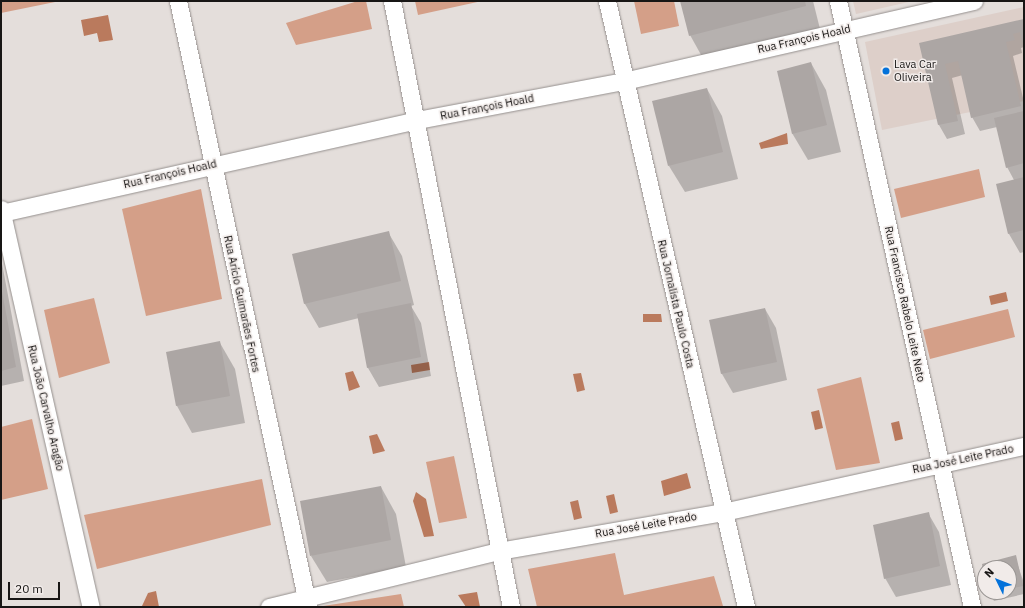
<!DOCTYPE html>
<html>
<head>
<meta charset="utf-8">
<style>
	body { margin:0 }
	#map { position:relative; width:1025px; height:608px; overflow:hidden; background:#e4dedb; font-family:"IBM Plex Sans",sans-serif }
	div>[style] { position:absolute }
	.built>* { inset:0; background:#ddcfc9 }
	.green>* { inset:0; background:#d49f88 }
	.water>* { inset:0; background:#ba7a5d }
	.shadow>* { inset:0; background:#0003 }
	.building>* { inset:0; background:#aca6a4 }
	.roads { filter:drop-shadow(0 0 1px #95908e) drop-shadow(0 0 1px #95908e) }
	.minor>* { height:17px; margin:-8.5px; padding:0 8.5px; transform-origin:8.5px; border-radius:8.5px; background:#fff }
	.dots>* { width:11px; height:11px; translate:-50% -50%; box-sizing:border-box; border:2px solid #f1ebe9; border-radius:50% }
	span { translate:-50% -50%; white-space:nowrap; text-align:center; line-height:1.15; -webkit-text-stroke:3px #f1ebe9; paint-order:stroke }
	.street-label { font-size:11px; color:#181615 }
	.poi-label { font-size:11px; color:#181615 }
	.left { translate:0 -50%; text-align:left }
	.frame { position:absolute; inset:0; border:2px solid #181615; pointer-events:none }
	.north { position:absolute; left:977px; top:560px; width:40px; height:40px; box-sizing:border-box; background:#f1ebe9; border:1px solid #9a9694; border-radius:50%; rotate:313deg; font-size:11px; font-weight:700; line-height:16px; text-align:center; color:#181615 }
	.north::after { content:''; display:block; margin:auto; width:14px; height:18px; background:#0472da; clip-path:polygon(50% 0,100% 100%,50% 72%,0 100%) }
	.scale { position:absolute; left:8px; top:582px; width:52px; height:18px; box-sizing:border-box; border:2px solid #181615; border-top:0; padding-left:5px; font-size:12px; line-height:14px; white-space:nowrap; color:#181615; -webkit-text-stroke:3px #f1ebe9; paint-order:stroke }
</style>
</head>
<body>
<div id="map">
	<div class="built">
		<div style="clip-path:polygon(853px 1px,913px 1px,856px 14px)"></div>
		<div style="clip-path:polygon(1024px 7px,1024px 101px,882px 130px,865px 42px)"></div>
	</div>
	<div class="green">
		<div style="clip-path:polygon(1px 1px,60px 1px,1px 13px)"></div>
		<div style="clip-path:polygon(358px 1px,366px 1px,372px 29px,296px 45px,286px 23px)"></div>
		<div style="clip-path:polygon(415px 1px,482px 1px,418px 15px)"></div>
		<div style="clip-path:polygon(634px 1px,674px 1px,679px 26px,641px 34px)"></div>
		<div style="clip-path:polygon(979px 169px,985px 197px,901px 218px,894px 189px)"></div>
		<div style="clip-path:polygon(201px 189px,222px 299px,146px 316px,122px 209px)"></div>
		<div style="clip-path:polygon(94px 298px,110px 363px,59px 378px,44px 310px)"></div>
		<div style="clip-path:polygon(1008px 309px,1015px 337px,930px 359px,923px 330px)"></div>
		<div style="clip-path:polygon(861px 377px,880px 463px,836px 470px,817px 389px)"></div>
		<div style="clip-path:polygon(32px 419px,48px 489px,1px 500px,1px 427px)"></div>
		<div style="clip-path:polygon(454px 456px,467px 518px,439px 523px,426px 462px)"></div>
		<div style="clip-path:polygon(262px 479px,271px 525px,97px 569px,84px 515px)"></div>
		<div style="clip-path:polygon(615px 553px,624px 595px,714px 576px,723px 606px,537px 607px,528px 569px)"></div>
		<div style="clip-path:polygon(401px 594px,404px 607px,323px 606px)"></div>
	</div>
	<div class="water">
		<div style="clip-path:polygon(108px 15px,113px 40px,99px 42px,97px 33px,84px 36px,81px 20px)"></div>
		<div style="clip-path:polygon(787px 133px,788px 144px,761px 149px,759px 143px)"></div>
		<div style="clip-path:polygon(1006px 292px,1008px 301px,991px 305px,989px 296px)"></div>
		<div style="clip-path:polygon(643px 314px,661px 314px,662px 322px,643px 322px)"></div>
		<div style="clip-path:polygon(429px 362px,430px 370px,412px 373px,411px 365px)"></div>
		<div style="clip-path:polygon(353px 371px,360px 387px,349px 391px,345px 373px)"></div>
		<div style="clip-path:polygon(581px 373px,585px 390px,577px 392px,573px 374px)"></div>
		<div style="clip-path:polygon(819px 410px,823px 428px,815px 430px,811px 412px)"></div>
		<div style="clip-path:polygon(899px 421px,903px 439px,895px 441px,891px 423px)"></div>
		<div style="clip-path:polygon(377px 434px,385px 451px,373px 454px,369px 436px)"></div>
		<div style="clip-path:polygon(687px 473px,691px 488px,664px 496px,661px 481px)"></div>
		<div style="clip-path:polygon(416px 492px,426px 499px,434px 536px,424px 537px,413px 501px)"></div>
		<div style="clip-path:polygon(614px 494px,618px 512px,610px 514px,606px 496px)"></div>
		<div style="clip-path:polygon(578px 500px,582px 518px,574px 520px,570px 502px)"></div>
		<div style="clip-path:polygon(156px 591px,159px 607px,142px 606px,148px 593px)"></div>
		<div style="clip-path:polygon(477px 592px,480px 607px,466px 607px,458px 595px)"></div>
	</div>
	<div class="shadow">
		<div style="clip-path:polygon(681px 1px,813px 1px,821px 33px,705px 62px,690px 35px)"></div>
		<div style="clip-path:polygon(1024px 20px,1024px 47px,1021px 48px,1022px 53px,1013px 56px,1024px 102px,1024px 252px,1020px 253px,1009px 234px,1014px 180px,1007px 167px,997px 127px,980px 131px,972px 117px,963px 75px,952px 78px,965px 134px,947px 139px,939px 125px,920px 44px)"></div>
		<div style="clip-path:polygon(811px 63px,826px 90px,841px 152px,808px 160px,792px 133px)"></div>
		<div style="clip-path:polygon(707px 89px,722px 116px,738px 179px,685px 192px,669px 166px)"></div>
		<div style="clip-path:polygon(388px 232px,402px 256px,414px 305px,411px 306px,421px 323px,431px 376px,379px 387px,368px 368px,359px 318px,319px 328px,305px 304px,294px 255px)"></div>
		<div style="clip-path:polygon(1px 258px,24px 381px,1px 386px)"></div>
		<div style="clip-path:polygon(765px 309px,776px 328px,787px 380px,733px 393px,722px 374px,711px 321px)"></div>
		<div style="clip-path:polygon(220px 343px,235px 369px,245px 423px,192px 433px,177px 406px,167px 353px)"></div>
		<div style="clip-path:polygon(381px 487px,396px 514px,406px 567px,327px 582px,311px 556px)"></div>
		<div style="clip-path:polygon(928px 513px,939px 532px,951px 585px,896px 597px,885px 578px)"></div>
		<div style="clip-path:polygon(1015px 557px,1024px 583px,1024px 594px,994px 601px,989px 592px,1009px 592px,1009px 568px,985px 568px,985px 574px,983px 564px)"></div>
	</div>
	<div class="building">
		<div style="clip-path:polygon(680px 1px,805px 1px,806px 6px,689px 36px)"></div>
		<div style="clip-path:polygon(1024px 19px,1024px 47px,1020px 32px,1013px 34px,1015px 40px,1006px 42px,1021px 106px,971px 118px,958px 61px,945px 64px,958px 121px,938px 125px,919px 43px)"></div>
		<div style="clip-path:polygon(811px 62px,827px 125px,792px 134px,777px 71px)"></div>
		<div style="clip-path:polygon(707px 88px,723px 152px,668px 166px,652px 101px)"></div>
		<div style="clip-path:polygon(1024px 111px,1024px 163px,1006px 168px,994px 118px)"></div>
		<div style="clip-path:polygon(1024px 177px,1024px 230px,1008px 234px,996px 184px)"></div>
		<div style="clip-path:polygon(389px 231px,401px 281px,304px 304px,292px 254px)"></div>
		<div style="clip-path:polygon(1px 286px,16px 367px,1px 371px)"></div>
		<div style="clip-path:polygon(411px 303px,421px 357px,367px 368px,357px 314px)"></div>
		<div style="clip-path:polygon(765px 308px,777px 362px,721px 374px,709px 320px)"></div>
		<div style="clip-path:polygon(220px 341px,230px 396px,176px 406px,166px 352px)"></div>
		<div style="clip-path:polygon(381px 486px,391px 540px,310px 556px,300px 501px)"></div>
		<div style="clip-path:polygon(929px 512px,940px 566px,884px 579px,873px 525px)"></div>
		<div style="clip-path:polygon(1016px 555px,1023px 586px,1009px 589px,1009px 568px,985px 568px,984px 576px,982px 564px)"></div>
	</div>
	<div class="roads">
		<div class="minor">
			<div style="left:178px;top:1px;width:620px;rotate:77.89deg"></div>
			<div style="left:392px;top:1px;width:618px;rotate:78.89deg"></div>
			<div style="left:607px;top:1px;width:622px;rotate:77.08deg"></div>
			<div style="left:838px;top:1px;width:621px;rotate:77.53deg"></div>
			<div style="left:1px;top:209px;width:408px;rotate:77.3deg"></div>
			<div style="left:1px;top:213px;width:426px;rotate:-12.6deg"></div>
			<div style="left:417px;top:120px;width:211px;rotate:-10.7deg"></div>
			<div style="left:624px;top:81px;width:359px;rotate:-12.9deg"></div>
			<div style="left:269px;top:607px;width:237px;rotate:-13.7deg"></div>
			<div style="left:499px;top:551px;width:227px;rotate:-9.9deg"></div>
			<div style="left:723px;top:512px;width:308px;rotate:-12.4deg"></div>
		</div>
	</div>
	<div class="dots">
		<div style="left:886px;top:71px;background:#0472da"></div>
	</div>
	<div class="street-label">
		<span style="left:804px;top:39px;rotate:-13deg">Rua François Hoald</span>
		<span style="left:487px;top:107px;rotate:-11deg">Rua François Hoald</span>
		<span style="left:170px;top:174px;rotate:-13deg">Rua François Hoald</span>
		<span style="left:242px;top:304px;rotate:78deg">Rua Arício Guimarães Fortes</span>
		<span style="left:676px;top:304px;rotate:77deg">Rua Jornalista Paulo Costa</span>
		<span style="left:905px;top:304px;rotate:78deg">Rua Francisco Rabelo Leite Neto</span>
		<span style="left:46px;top:408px;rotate:77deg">Rua João Carvalho Aragão</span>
		<span style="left:963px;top:459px;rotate:-12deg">Rua José Leite Prado</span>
		<span style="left:646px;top:525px;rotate:-10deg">Rua José Leite Prado</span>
	</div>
	<div class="poi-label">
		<span class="left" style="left:894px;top:71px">Lava Car<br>Oliveira</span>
	</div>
	<div class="frame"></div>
	<div class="north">N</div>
	<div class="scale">20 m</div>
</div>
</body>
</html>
